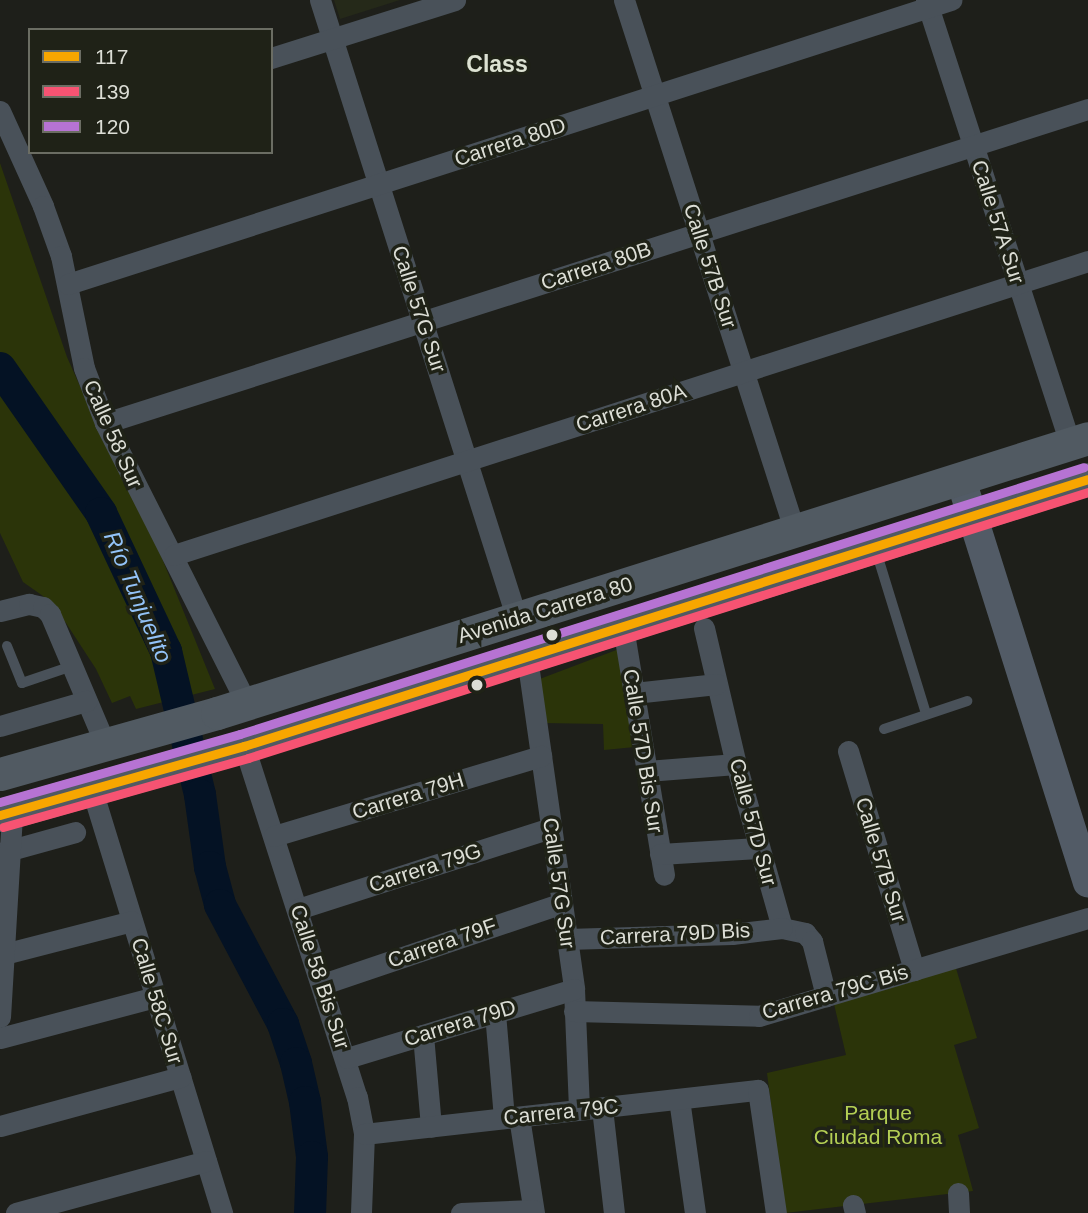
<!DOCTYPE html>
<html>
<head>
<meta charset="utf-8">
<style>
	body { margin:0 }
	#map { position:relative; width:1088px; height:1213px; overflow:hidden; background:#1e1f1a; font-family:Arial,sans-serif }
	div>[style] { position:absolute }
	.built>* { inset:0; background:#252919 }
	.green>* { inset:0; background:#2b3409 }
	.river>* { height:32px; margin:-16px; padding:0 16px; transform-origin:16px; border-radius:16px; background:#041224 }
	.lane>* { height:10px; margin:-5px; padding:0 5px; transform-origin:5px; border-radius:5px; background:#495159 }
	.street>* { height:21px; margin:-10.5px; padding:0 10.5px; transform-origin:10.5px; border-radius:10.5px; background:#495159 }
	.secondary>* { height:30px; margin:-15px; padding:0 15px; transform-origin:15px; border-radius:15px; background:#525b66 }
	.primary>* { height:33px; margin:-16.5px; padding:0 16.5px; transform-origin:16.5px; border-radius:16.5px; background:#515a62 }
	.bus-1>* { height:9px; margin:-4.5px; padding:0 4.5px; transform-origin:4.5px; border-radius:4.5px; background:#f7a600 }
	.bus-2>* { height:9px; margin:-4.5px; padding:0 4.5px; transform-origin:4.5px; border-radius:4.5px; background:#f65372 }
	.bus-3>* { height:9px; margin:-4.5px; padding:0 4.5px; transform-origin:4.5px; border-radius:4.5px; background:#b673d3 }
	.dots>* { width:19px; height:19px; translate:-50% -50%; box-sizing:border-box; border:4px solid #1f2217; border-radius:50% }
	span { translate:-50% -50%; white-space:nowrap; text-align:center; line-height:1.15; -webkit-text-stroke:7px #1f2217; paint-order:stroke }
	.street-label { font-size:21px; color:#dcded6 }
	.park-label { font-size:21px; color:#b4cf54 }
	.neighbourhood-label { font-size:23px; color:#dde2d3; font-weight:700 }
	.water-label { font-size:23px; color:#93c3f8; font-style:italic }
	.legend { position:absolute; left:28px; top:28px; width:245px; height:126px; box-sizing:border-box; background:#1f2217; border:2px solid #6b6d63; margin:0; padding:9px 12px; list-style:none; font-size:21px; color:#dcded6 }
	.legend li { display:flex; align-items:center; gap:14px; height:35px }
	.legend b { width:35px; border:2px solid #6b6d63 }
</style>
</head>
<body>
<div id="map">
	<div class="built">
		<div style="clip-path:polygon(334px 0,400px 0,340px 19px)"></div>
	</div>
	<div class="green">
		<div style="clip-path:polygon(0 163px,67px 357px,99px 429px,140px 504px,215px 689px,136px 709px,130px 696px,112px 703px,96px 669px,66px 623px,43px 596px,23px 582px,0 533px)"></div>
		<div style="clip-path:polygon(619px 649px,635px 747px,604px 750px,603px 724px,542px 723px,537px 680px)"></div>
		<div style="clip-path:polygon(955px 965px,977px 1038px,954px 1045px,979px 1128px,958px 1135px,973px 1191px,785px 1213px,767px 1073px,846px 1055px,834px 1004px)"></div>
	</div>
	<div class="river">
		<div style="left:0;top:368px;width:177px;rotate:55.1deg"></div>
		<div style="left:101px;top:513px;width:153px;rotate:64.8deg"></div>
		<div style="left:166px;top:651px;width:148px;rotate:76.7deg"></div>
		<div style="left:200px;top:795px;width:73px;rotate:82.1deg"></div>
		<div style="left:210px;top:867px;width:39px;rotate:75deg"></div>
		<div style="left:220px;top:905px;width:135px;rotate:62.1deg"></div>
		<div style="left:283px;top:1024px;width:41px;rotate:71.6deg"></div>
		<div style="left:296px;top:1063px;width:40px;rotate:77deg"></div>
		<div style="left:305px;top:1102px;width:55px;rotate:82.7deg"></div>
		<div style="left:312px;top:1157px;width:56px;rotate:92deg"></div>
	</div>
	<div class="lane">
		<div style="left:876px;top:551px;width:170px;rotate:72.9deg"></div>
		<div style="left:7px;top:646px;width:40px;rotate:68deg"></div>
		<div style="left:22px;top:683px;width:53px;rotate:-18.8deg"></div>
		<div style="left:884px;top:729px;width:88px;rotate:-18.6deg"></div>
	</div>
	<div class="street">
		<div style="left:320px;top:0;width:650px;rotate:72.35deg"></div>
		<div style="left:624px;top:0;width:559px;rotate:72.18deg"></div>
		<div style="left:926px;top:0;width:467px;rotate:72deg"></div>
		<div style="left:271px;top:58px;width:193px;rotate:-17.5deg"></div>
		<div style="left:0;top:111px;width:104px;rotate:65.6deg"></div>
		<div style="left:43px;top:206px;width:53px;rotate:70.2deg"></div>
		<div style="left:61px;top:256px;width:114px;rotate:78.4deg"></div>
		<div style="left:84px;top:368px;width:59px;rotate:69.1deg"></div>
		<div style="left:105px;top:423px;width:315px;rotate:63.2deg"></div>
		<div style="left:68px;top:284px;width:928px;rotate:-17.83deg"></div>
		<div style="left:105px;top:423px;width:1032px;rotate:-17.72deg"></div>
		<div style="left:174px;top:555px;width:960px;rotate:-17.83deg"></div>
		<div style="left:0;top:611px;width:30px;rotate:-14deg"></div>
		<div style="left:29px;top:604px;width:14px;rotate:12deg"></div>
		<div style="left:43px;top:607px;width:10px;rotate:45deg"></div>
		<div style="left:50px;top:614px;width:143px;rotate:67deg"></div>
		<div style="left:623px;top:627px;width:251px;rotate:80.6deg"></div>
		<div style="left:704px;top:628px;width:140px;rotate:76.8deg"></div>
		<div style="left:736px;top:764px;width:170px;rotate:74.3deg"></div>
		<div style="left:782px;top:928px;width:24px;rotate:12deg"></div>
		<div style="left:805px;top:933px;width:11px;rotate:49deg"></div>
		<div style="left:812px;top:941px;width:57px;rotate:75.7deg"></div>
		<div style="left:527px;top:657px;width:335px;rotate:81.9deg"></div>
		<div style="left:574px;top:989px;width:121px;rotate:87.6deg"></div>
		<div style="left:634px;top:693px;width:83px;rotate:-6.2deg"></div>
		<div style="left:0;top:726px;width:90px;rotate:-16.2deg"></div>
		<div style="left:244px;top:746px;width:369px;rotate:72.2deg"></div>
		<div style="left:357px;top:1097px;width:38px;rotate:79deg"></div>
		<div style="left:364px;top:1134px;width:79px;rotate:92.2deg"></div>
		<div style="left:848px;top:751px;width:229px;rotate:73.2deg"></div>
		<div style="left:647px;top:771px;width:89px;rotate:-4.5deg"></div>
		<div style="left:92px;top:790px;width:443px;rotate:72.9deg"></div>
		<div style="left:274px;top:836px;width:279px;rotate:-16.7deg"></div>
		<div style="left:0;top:853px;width:78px;rotate:-15.6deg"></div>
		<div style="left:660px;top:854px;width:98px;rotate:-3.5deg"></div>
		<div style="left:298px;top:909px;width:266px;rotate:-17.8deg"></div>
		<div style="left:567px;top:939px;width:165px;rotate:-1.7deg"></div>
		<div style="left:732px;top:934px;width:50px;rotate:-6.8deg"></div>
		<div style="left:0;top:955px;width:136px;rotate:-14.4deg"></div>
		<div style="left:323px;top:984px;width:252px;rotate:-18.7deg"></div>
		<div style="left:574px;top:1011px;width:185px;rotate:1.5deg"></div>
		<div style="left:759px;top:1016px;width:343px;rotate:-16.6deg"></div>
		<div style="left:495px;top:1013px;width:105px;rotate:85.1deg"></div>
		<div style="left:0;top:1017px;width:205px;rotate:-86.6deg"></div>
		<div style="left:423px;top:1035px;width:92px;rotate:85deg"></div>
		<div style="left:0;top:1038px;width:160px;rotate:-14.8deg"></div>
		<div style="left:347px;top:1058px;width:237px;rotate:-16.9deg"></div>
		<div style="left:679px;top:1099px;width:115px;rotate:82deg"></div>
		<div style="left:602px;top:1108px;width:106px;rotate:83.5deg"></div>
		<div style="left:519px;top:1117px;width:97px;rotate:81.1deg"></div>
		<div style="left:0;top:1126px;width:187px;rotate:-15.2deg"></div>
		<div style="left:364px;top:1134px;width:396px;rotate:-6.4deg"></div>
		<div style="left:758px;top:1090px;width:124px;rotate:81.7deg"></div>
		<div style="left:958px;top:1193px;width:20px;rotate:87deg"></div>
		<div style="left:853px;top:1205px;width:8px;rotate:76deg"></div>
		<div style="left:16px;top:1213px;width:197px;rotate:-15.3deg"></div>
		<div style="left:461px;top:1213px;width:72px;rotate:-2.4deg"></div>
	</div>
	<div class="secondary">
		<div style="left:961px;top:480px;width:422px;rotate:72.5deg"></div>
	</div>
	<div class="primary">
		<div style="left:0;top:774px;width:225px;rotate:-15.7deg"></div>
		<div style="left:217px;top:713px;width:913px;rotate:-17.52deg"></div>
		<div style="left:0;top:815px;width:254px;rotate:-15.8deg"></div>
		<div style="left:244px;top:746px;width:885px;rotate:-17.55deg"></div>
	</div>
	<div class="bus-1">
		<div style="left:0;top:815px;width:254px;rotate:-15.8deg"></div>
		<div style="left:244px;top:746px;width:885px;rotate:-17.55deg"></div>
	</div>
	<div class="bus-2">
		<div style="left:3px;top:827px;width:255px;rotate:-15.7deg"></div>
		<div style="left:248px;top:758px;width:881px;rotate:-17.57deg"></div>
	</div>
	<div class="bus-3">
		<div style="left:0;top:802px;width:249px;rotate:-15.8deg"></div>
		<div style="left:240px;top:734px;width:885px;rotate:-17.55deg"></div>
	</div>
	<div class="dots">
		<div style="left:552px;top:635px;background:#dcded6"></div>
		<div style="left:477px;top:685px;background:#dcded6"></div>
	</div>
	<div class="street-label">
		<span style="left:510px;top:142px;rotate:-18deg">Carrera 80D</span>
		<span style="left:998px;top:222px;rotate:72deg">Calle 57A Sur</span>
		<span style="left:596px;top:266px;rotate:-18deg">Carrera 80B</span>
		<span style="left:710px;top:266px;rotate:72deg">Calle 57B Sur</span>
		<span style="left:419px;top:309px;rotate:72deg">Calle 57G Sur</span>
		<span style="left:631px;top:408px;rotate:-18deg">Carrera 80A</span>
		<span style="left:113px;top:434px;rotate:66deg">Calle 58 Sur</span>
		<span style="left:545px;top:610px;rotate:-17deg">Avenida Carrera 80</span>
		<span style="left:643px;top:751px;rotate:81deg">Calle 57D Bis Sur</span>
		<span style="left:408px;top:796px;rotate:-17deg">Carrera 79H</span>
		<span style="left:753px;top:822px;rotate:75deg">Calle 57D Sur</span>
		<span style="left:881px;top:860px;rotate:73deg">Calle 57B Sur</span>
		<span style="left:425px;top:868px;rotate:-18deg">Carrera 79G</span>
		<span style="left:559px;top:883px;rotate:82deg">Calle 57G Sur</span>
		<span style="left:675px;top:934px;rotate:-3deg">Carrera 79D Bis</span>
		<span style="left:442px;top:943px;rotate:-19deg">Carrera 79F</span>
		<span style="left:320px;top:977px;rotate:72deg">Calle 58 Bis Sur</span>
		<span style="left:835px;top:992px;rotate:-16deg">Carrera 79C Bis</span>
		<span style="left:157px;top:1001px;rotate:73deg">Calle 58C Sur</span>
		<span style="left:460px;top:1023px;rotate:-17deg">Carrera 79D</span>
		<span style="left:561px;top:1112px;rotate:-6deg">Carrera 79C</span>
	</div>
	<div class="park-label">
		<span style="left:878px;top:1125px">Parque<br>Ciudad Roma</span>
	</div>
	<div class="neighbourhood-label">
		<span style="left:497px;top:64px">Class</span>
	</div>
	<div class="water-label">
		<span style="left:138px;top:597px;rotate:67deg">Río Tunjuelito</span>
	</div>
	<ul class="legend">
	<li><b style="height:9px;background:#f7a600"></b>117</li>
	<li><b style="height:9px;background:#f65372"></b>139</li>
	<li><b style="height:9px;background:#b673d3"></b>120</li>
	</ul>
</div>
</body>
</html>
